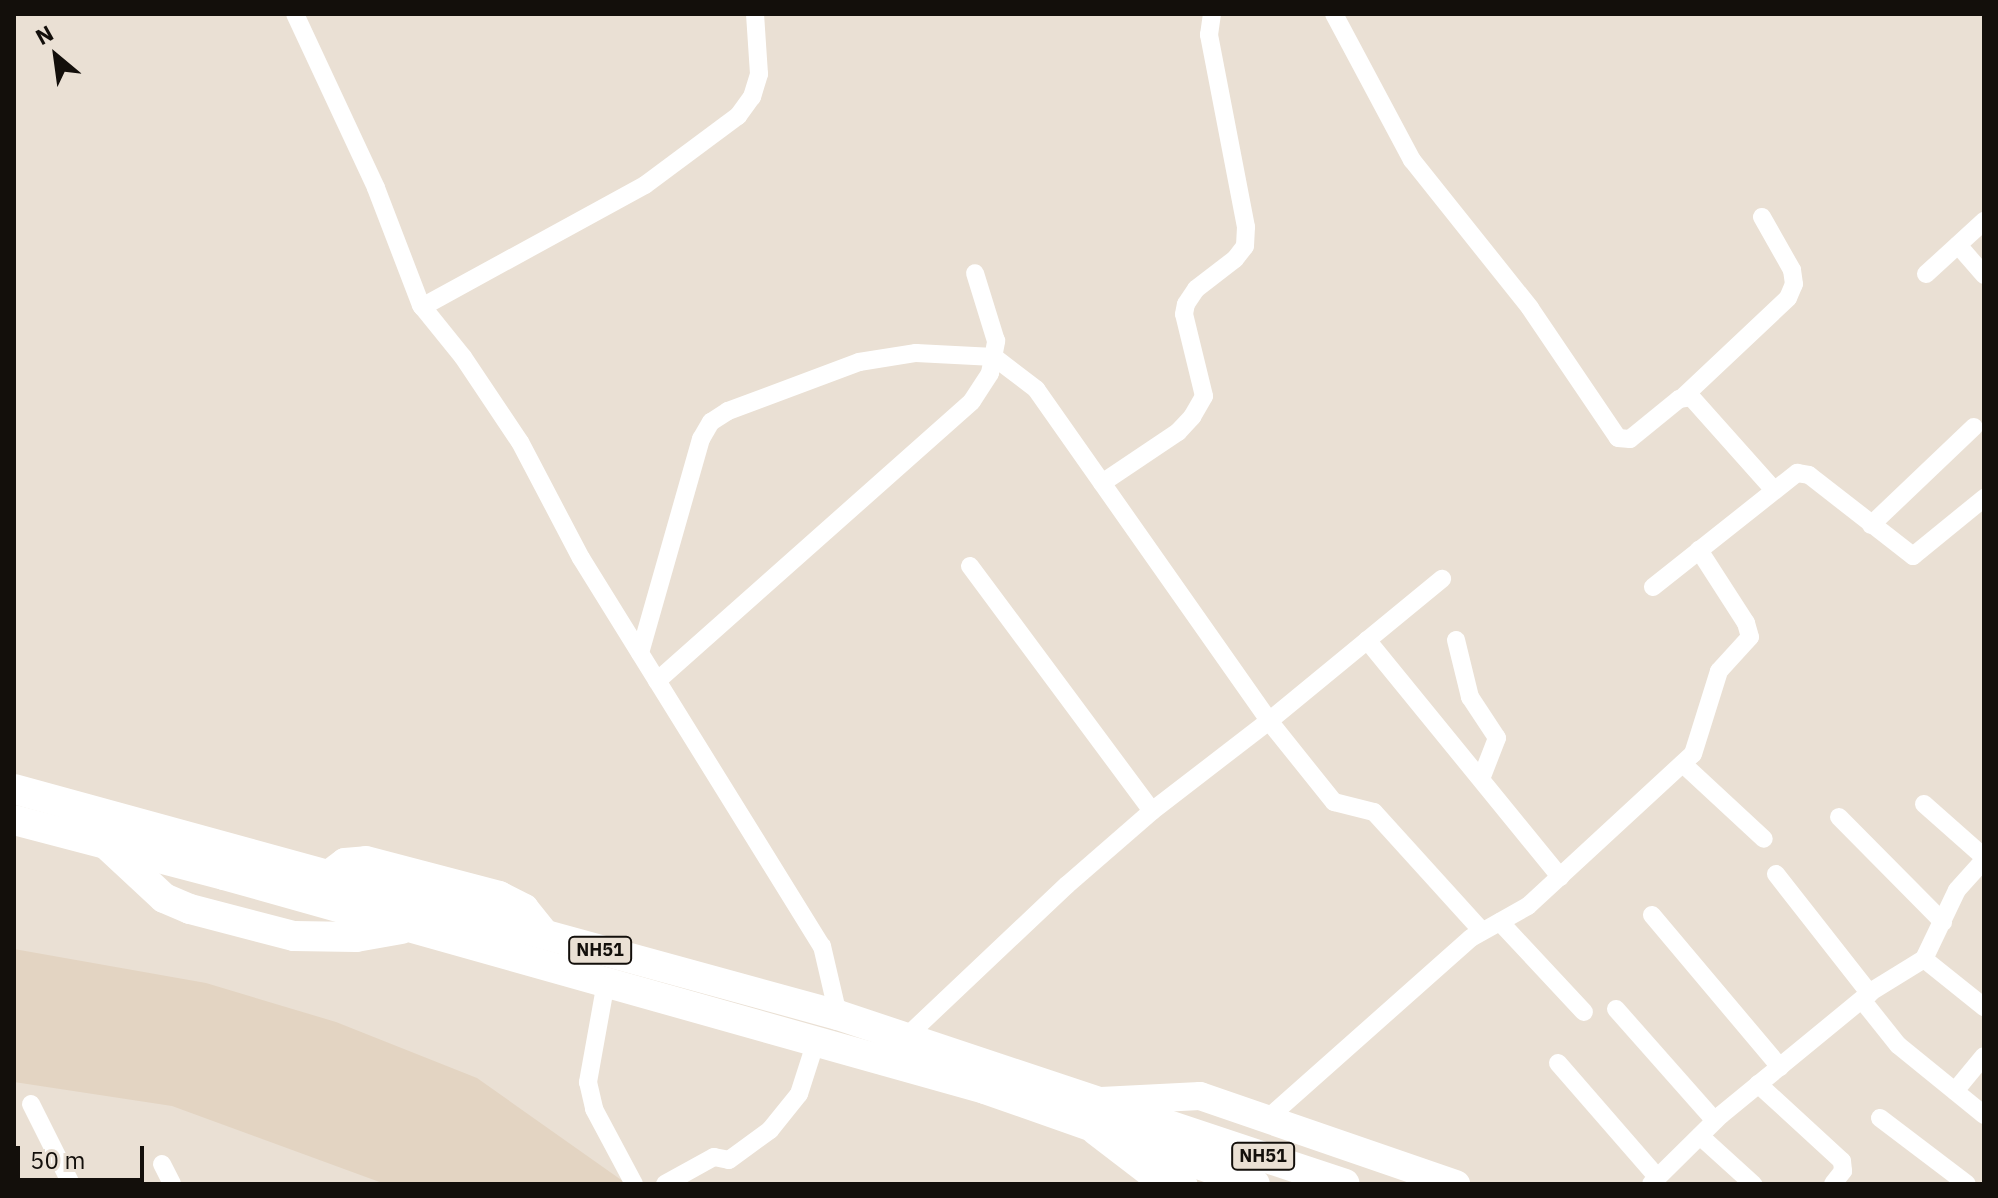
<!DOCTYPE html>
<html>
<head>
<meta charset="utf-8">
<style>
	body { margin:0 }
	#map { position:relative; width:1998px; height:1198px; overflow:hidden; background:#eae0d4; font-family:"IBM Plex Sans",sans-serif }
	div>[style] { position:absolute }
	.built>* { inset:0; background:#e3d4c2 }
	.minor>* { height:18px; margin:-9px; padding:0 9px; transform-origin:9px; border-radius:9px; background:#fff }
	.primary>* { height:28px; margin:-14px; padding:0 14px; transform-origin:14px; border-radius:14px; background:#fff }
	.trunk>* { height:30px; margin:-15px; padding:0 15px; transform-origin:15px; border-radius:15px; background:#fff }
	span { translate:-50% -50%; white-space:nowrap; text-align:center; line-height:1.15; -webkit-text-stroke:8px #eae0d4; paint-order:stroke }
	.shield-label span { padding:2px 6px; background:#eae0d4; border:2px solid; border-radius:6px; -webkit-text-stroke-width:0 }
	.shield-label { font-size:18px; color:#130f0b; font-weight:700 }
	.frame { position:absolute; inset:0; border:16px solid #130f0b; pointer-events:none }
	.north { position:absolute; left:16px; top:16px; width:80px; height:80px; -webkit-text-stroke:6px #eae0d4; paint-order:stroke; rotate:331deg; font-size:22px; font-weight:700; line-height:32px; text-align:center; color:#130f0b }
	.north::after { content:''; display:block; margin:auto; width:28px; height:36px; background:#130f0b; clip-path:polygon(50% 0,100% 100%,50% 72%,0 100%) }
	.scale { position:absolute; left:16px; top:1146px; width:128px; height:36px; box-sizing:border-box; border:4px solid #130f0b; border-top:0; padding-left:10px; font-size:24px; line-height:28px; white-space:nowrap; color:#130f0b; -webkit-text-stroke:6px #eae0d4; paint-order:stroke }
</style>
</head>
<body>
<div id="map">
	<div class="built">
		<div style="clip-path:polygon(14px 949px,206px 983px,336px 1022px,477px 1078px,627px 1184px,385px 1184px,172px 1106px,14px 1082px)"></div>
	</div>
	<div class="minor">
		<div style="left:295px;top:14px;width:192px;rotate:65deg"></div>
		<div style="left:376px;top:188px;width:125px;rotate:69deg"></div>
		<div style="left:421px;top:305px;width:67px;rotate:51.1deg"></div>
		<div style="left:463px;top:357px;width:102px;rotate:56.2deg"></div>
		<div style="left:520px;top:442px;width:131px;rotate:62.3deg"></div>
		<div style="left:581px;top:558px;width:457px;rotate:58.2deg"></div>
		<div style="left:822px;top:946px;width:71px;rotate:76.9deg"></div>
		<div style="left:1334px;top:14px;width:166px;rotate:61.9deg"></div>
		<div style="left:1412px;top:160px;width:189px;rotate:51.4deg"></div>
		<div style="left:1530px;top:308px;width:157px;rotate:55.9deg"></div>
		<div style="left:1618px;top:438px;width:12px;rotate:5deg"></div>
		<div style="left:1630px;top:439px;width:63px;rotate:-39.2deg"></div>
		<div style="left:1679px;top:399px;width:12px;rotate:-9deg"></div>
		<div style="left:1691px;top:397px;width:125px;rotate:48.3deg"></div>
		<div style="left:1958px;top:245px;width:40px;rotate:49deg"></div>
		<div style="left:1926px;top:274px;width:79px;rotate:-42.4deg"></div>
		<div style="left:422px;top:307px;width:254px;rotate:-28.7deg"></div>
		<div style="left:645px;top:185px;width:116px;rotate:-36.6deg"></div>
		<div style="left:738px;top:116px;width:24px;rotate:-54deg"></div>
		<div style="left:752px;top:97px;width:24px;rotate:-73deg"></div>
		<div style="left:759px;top:74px;width:60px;rotate:-93.8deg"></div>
		<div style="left:1683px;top:397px;width:144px;rotate:-43.3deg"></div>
		<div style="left:1788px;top:298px;width:15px;rotate:-67deg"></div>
		<div style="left:1794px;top:284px;width:14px;rotate:-98deg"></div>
		<div style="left:1792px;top:270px;width:61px;rotate:-119.5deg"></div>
		<div style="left:1102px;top:483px;width:92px;rotate:-33.9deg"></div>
		<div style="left:1178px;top:432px;width:21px;rotate:-47deg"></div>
		<div style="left:1192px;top:417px;width:24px;rotate:-60deg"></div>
		<div style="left:1204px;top:396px;width:84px;rotate:-103.7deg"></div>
		<div style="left:1184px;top:314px;width:10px;rotate:-79deg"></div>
		<div style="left:1186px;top:304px;width:18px;rotate:-56deg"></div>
		<div style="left:1196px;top:289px;width:49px;rotate:-37.6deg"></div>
		<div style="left:1235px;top:259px;width:16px;rotate:-52deg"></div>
		<div style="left:1245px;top:246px;width:19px;rotate:-87deg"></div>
		<div style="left:1246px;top:227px;width:196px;rotate:-100.9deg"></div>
		<div style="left:1209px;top:35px;width:21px;rotate:-82deg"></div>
		<div style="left:1871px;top:525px;width:142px;rotate:-43.6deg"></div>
		<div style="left:970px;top:566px;width:305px;rotate:53.4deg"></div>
		<div style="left:1653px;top:587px;width:184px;rotate:-38.4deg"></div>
		<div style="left:1797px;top:473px;width:12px;rotate:9deg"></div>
		<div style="left:1809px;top:475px;width:132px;rotate:37.9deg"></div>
		<div style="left:1913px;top:556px;width:92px;rotate:-39.2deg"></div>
		<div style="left:1367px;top:640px;width:306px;rotate:50.8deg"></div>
		<div style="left:1456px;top:640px;width:59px;rotate:76.2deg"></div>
		<div style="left:1470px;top:697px;width:49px;rotate:56.6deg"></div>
		<div style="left:1497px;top:738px;width:44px;rotate:111.3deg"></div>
		<div style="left:640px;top:653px;width:223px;rotate:-74.1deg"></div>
		<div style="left:701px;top:439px;width:20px;rotate:-60deg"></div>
		<div style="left:711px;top:422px;width:20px;rotate:-33deg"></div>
		<div style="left:728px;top:411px;width:140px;rotate:-20.5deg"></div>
		<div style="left:859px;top:362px;width:58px;rotate:-9deg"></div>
		<div style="left:916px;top:353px;width:78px;rotate:2.9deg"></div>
		<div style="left:994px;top:357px;width:53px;rotate:37.3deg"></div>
		<div style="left:1036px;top:389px;width:406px;rotate:54.9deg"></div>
		<div style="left:1269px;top:721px;width:104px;rotate:51.3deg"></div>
		<div style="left:1334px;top:802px;width:41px;rotate:14deg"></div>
		<div style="left:1374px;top:812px;width:159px;rotate:47.8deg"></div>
		<div style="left:657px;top:681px;width:421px;rotate:-41.6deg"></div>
		<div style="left:972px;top:401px;width:33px;rotate:-57deg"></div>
		<div style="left:990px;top:373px;width:33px;rotate:-79deg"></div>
		<div style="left:996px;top:341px;width:71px;rotate:-107.2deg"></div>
		<div style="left:1683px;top:764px;width:110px;rotate:42.8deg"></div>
		<div style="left:1924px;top:804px;width:80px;rotate:41.5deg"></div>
		<div style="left:1839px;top:817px;width:148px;rotate:45.3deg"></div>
		<div style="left:1776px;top:874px;width:152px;rotate:51.9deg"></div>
		<div style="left:1652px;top:915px;width:199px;rotate:49.9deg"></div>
		<div style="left:1500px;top:922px;width:123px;rotate:47deg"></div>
		<div style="left:1924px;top:959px;width:77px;rotate:38.7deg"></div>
		<div style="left:606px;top:982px;width:102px;rotate:100.2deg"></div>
		<div style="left:588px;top:1082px;width:28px;rotate:77deg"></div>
		<div style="left:594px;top:1109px;width:85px;rotate:61.9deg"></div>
		<div style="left:1862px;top:1000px;width:58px;rotate:51.3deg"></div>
		<div style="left:1898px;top:1045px;width:111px;rotate:39.1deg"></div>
		<div style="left:1616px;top:1009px;width:149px;rotate:48.5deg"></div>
		<div style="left:904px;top:1039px;width:224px;rotate:-43.4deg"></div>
		<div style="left:1067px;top:885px;width:113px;rotate:-41deg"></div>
		<div style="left:1152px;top:811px;width:148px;rotate:-37.6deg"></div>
		<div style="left:1269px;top:721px;width:224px;rotate:-39.4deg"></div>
		<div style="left:1558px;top:1063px;width:152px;rotate:49deg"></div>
		<div style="left:1758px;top:1084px;width:114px;rotate:42.5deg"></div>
		<div style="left:1842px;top:1161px;width:10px;rotate:84deg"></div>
		<div style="left:1843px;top:1171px;width:16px;rotate:128deg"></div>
		<div style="left:1955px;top:1091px;width:45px;rotate:-50.4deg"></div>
		<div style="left:31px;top:1104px;width:89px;rotate:63.4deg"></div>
		<div style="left:1880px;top:1118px;width:109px;rotate:37.2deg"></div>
		<div style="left:1267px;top:1119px;width:273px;rotate:-41.6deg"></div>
		<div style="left:1471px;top:938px;width:65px;rotate:-29.3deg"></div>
		<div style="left:1528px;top:906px;width:224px;rotate:-42.7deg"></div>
		<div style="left:1693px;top:754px;width:87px;rotate:-72.6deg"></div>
		<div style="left:1719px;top:671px;width:46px;rotate:-47.6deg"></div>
		<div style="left:1750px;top:637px;width:15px;rotate:-106deg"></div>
		<div style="left:1746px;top:623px;width:87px;rotate:-122.8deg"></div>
		<div style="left:1700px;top:1136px;width:72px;rotate:42.2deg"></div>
		<div style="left:162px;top:1164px;width:22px;rotate:63deg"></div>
		<div style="left:665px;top:1184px;width:56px;rotate:-28.9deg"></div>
		<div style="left:714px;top:1157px;width:15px;rotate:11deg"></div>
		<div style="left:729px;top:1160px;width:51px;rotate:-36.2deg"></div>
		<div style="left:770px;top:1130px;width:46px;rotate:-51.1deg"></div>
		<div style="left:799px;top:1094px;width:56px;rotate:-72.2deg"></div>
		<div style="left:1651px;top:1184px;width:98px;rotate:-44.6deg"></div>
		<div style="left:1721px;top:1115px;width:195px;rotate:-39.4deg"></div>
		<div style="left:1872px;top:991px;width:61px;rotate:-31.6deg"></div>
		<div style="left:1924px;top:959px;width:76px;rotate:-64.4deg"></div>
		<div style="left:1957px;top:890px;width:40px;rotate:-48deg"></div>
	</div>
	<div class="primary">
		<div style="left:1101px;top:1101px;width:99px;rotate:-2.9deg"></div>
		<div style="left:1200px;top:1096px;width:271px;rotate:19deg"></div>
		<div style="left:1095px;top:1131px;width:69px;rotate:37.4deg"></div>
		<div style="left:1150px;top:1173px;width:35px;rotate:18deg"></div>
	</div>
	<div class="trunk">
		<div style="left:14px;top:789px;width:854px;rotate:15.34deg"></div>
		<div style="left:838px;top:1015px;width:534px;rotate:18.43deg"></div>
		<div style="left:14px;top:820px;width:217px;rotate:14.7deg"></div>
		<div style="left:224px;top:875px;width:791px;rotate:15.71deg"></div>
		<div style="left:985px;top:1089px;width:286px;rotate:19.4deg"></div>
		<div style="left:108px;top:846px;width:76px;rotate:42.9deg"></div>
		<div style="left:164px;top:898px;width:28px;rotate:23deg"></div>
		<div style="left:190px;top:909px;width:107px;rotate:14.6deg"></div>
		<div style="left:294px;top:936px;width:62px;rotate:0.9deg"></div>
		<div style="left:356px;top:937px;width:46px;rotate:-10.1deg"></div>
		<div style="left:329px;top:875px;width:20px;rotate:-37deg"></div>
		<div style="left:345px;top:863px;width:21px;rotate:-5deg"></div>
		<div style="left:366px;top:861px;width:138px;rotate:14.7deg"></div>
		<div style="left:499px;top:896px;width:28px;rotate:27deg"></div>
		<div style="left:524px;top:909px;width:32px;rotate:51deg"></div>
	</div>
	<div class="shield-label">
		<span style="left:600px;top:950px">NH51</span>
		<span style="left:1263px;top:1156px">NH51</span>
	</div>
	<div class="frame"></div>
	<div class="north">N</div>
	<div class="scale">50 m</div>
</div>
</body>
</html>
